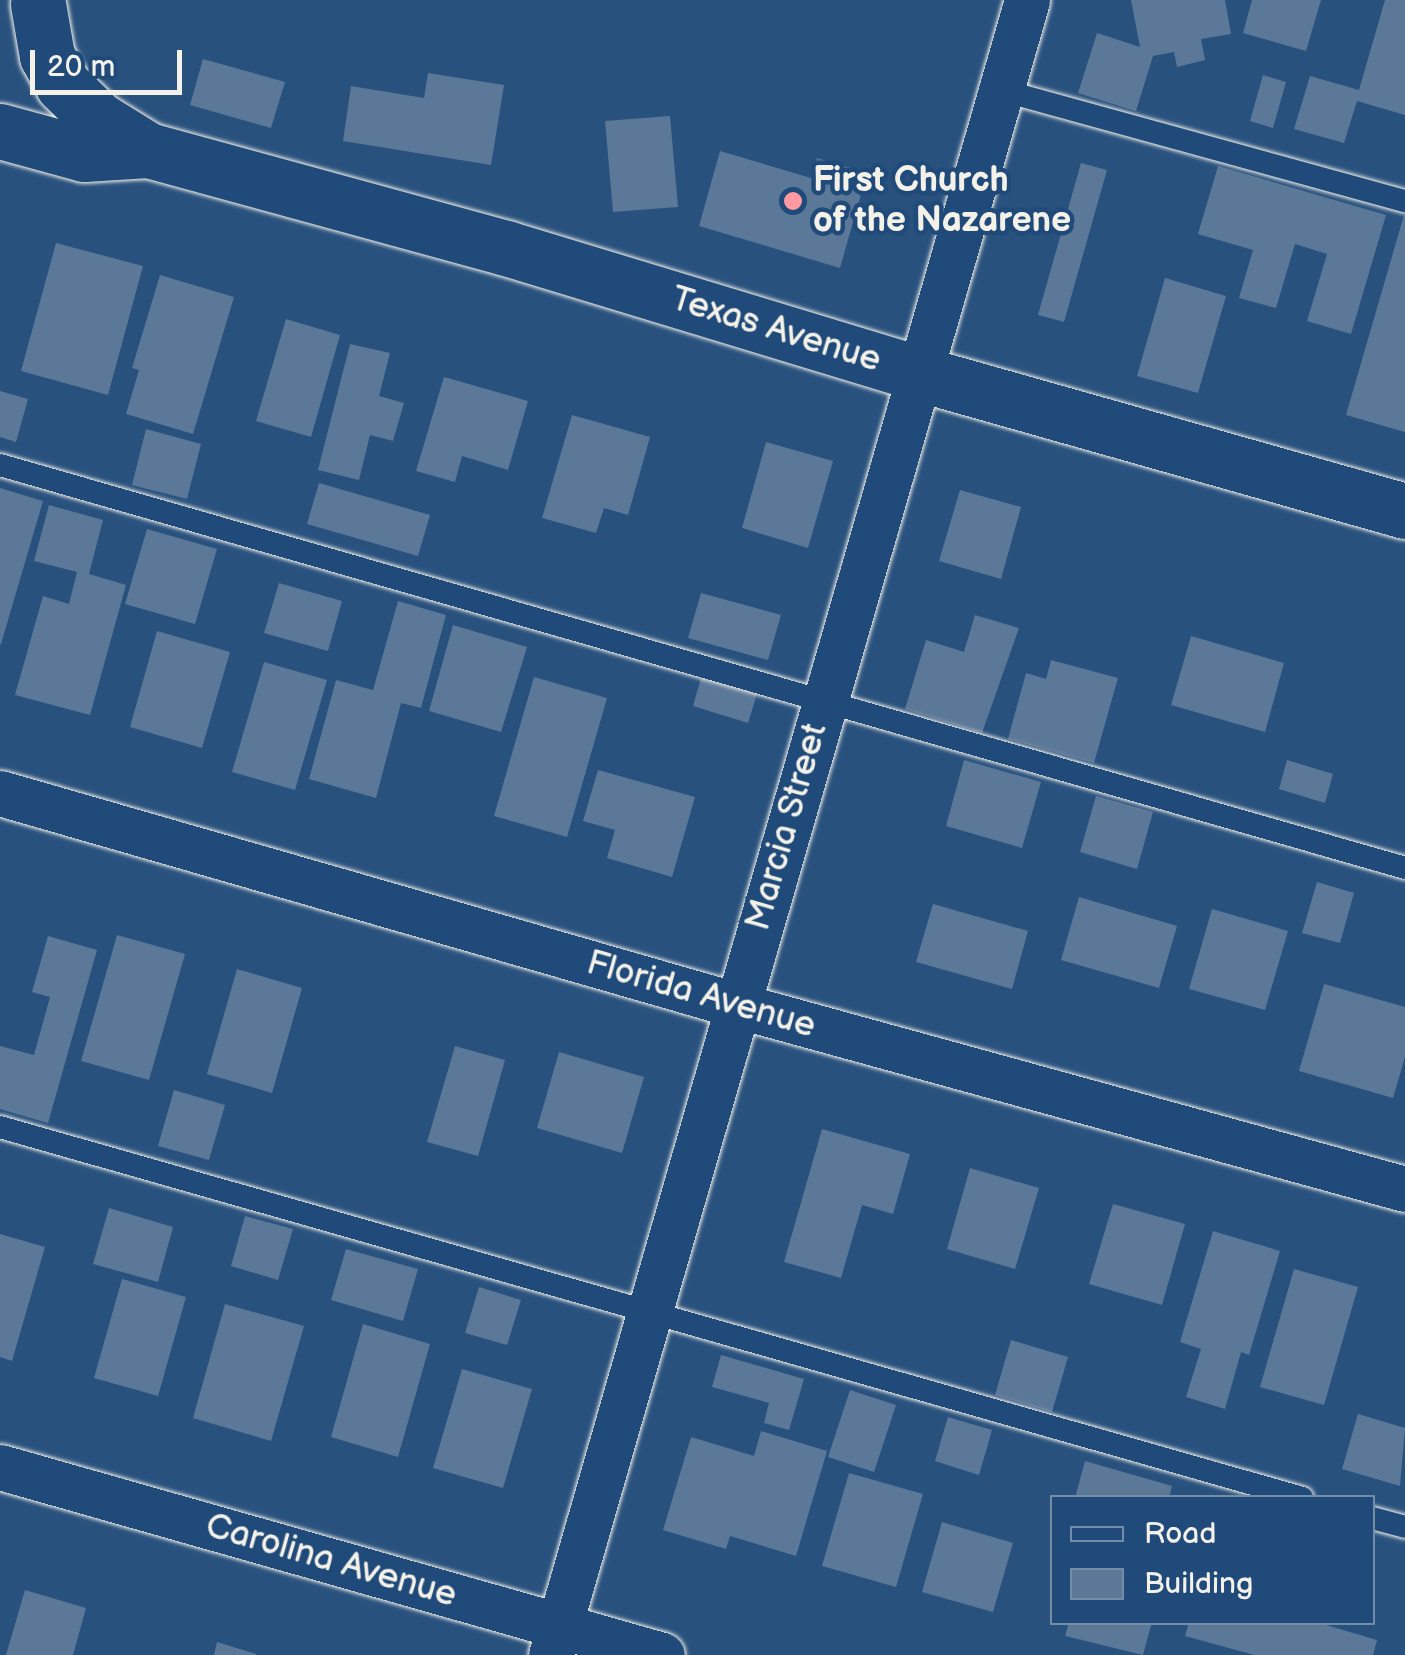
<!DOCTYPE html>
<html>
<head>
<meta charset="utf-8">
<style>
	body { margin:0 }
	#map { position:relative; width:1405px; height:1655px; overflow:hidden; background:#28517e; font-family:"Balsamiq Sans",sans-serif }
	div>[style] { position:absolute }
	.building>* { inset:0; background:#5b7899 }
	.roads { filter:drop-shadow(0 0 2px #f4f1e8) drop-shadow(0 0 2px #f4f1e8) }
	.service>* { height:22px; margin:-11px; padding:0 11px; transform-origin:11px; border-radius:11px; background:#1f4a7a }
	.minor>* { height:45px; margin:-22.5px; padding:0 22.5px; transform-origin:22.5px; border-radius:22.5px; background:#1f4a7a }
	.tertiary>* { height:55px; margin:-27.5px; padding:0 27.5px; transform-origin:27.5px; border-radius:27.5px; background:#1f4a7a }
	.dots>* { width:28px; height:28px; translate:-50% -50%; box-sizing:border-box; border:5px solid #1f4a7a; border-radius:50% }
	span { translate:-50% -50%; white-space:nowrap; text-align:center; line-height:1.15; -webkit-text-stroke:9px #1f4a7a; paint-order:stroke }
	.poi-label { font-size:35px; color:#f4f1e8; font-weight:700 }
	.left { translate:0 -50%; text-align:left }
	.street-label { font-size:35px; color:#f4f1e8 }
	.legend { position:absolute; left:1050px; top:1495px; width:325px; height:130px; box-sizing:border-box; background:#1f4a7a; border:2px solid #748da6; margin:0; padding:12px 18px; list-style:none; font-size:30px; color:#f4f1e8 }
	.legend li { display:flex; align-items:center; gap:20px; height:50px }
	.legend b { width:50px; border:2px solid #748da6 }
	.scale { position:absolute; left:30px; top:50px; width:152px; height:45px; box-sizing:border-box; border:5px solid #f4f1e8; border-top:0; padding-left:12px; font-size:30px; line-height:35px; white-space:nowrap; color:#f4f1e8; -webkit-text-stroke:8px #1f4a7a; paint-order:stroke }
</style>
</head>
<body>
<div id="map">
	<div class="building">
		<div style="clip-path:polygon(1131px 0,1225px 0,1231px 34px,1201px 39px,1205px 60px,1177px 67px,1174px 52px,1153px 56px,1136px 111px,1078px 93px,1097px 33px,1140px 47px)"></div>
		<div style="clip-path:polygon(1252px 0,1321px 0,1306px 51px,1243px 33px)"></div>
		<div style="clip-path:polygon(1385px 0,1405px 0,1405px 115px,1357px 101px,1344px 143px,1294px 129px,1310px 76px,1359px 90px)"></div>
		<div style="clip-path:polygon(203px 59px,285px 82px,271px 128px,190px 105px)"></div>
		<div style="clip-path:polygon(428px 73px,504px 85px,491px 165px,343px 141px,351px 86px,424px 98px)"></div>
		<div style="clip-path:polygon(1263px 75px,1286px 82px,1273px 128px,1250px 121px)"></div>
		<div style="clip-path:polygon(670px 116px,678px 207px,613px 212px,605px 121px)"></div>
		<div style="clip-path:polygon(720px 151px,811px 178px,817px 158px,867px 173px,840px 268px,699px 226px)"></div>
		<div style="clip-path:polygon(1081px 163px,1107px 170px,1064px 322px,1038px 315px)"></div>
		<div style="clip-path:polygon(1218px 166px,1386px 215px,1351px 334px,1307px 321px,1327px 254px,1295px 244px,1276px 308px,1239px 298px,1253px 250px,1198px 234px)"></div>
		<div style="clip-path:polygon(1404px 215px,1405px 215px,1405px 432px,1346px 415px)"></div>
		<div style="clip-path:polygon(56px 243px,143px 266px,108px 395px,21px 371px)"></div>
		<div style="clip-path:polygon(160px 275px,234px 297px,193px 434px,126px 414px,139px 370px,132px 368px)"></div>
		<div style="clip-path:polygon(1165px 278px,1226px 296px,1198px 393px,1137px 376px)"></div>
		<div style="clip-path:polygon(286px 319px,340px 335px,311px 437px,256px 421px)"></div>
		<div style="clip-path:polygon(350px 344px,390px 353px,379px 396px,404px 403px,393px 441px,370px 435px,359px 480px,318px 470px)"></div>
		<div style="clip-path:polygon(444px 377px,528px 401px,508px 470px,462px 456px,455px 482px,416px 471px)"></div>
		<div style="clip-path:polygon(0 391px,28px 399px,16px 442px,0 437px)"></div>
		<div style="clip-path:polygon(572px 415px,650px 437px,628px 515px,604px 508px,596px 533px,542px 518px)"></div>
		<div style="clip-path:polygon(146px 429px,201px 444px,187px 499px,132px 485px)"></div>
		<div style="clip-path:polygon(766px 442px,833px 461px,808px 548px,742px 528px)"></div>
		<div style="clip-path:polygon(319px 483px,430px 515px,418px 556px,307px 524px)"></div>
		<div style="clip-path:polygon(0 488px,43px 501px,1px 644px,0 644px)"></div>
		<div style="clip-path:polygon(960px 490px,1021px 507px,1001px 579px,939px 561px)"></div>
		<div style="clip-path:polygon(49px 505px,103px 520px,89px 574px,126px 585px,90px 715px,15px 695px,43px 596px,69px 604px,77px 572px,34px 561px)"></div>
		<div style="clip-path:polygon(147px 529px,217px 549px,195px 624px,125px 604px)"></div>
		<div style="clip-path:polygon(279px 583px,342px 601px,328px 651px,264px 633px)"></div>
		<div style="clip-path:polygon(701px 593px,781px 615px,768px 660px,688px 638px)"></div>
		<div style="clip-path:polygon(398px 601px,446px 615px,421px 708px,401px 703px,376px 798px,309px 779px,336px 680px,373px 690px)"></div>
		<div style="clip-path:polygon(975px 615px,1019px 628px,982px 733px,905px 709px,926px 640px,964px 652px)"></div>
		<div style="clip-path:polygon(453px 625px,527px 647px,501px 732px,429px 711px)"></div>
		<div style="clip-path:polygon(157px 631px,230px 652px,202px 748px,130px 727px)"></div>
		<div style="clip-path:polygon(1191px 636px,1284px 663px,1265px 732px,1171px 705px)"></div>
		<div style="clip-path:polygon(1051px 660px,1118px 678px,1094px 763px,1008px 739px,1026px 673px,1046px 679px)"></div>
		<div style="clip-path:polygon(264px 662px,327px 680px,295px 790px,232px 772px)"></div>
		<div style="clip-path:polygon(534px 677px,607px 698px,567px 837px,494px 816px)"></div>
		<div style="clip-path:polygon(701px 678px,757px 694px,748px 723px,693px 706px)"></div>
		<div style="clip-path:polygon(964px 760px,1041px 782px,1022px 848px,946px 826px)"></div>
		<div style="clip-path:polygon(1287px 760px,1333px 774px,1325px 803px,1279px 789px)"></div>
		<div style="clip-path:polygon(598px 770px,695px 797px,672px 877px,607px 858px,615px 830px,583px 821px)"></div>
		<div style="clip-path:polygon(1096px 796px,1153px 812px,1137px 869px,1080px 852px)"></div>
		<div style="clip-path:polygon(1317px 882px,1354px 893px,1340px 943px,1302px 933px)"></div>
		<div style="clip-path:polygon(1079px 897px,1177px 926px,1159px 988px,1061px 960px)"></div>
		<div style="clip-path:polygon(933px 904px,1028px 931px,1012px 989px,916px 962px)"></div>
		<div style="clip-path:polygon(1212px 909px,1288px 931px,1265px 1010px,1189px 989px)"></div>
		<div style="clip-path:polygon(117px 935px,185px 954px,149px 1080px,81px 1061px)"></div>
		<div style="clip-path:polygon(48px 936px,97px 950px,48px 1123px,0 1109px,0 1046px,34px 1055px,50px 997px,32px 992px)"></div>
		<div style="clip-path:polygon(237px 969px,302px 988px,272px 1093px,207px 1074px)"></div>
		<div style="clip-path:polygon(1324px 984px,1405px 1007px,1405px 1057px,1393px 1098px,1299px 1071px)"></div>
		<div style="clip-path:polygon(455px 1046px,505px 1060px,478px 1156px,427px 1142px)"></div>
		<div style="clip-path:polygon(559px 1052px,644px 1077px,622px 1153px,537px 1128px)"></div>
		<div style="clip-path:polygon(174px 1090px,225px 1105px,209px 1160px,158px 1146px)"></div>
		<div style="clip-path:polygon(822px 1129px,910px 1154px,893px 1214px,862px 1205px,841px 1278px,784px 1262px)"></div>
		<div style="clip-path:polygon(970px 1168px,1039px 1188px,1015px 1269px,947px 1249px)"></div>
		<div style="clip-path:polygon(1113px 1204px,1185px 1224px,1162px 1305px,1089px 1284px)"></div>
		<div style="clip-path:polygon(109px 1208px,173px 1227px,158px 1282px,93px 1264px)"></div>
		<div style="clip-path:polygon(245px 1216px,293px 1229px,278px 1280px,231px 1266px)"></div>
		<div style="clip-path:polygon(1213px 1231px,1280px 1251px,1249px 1355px,1241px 1352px,1225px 1409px,1186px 1397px,1201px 1349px,1180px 1342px)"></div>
		<div style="clip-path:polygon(0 1234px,45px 1247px,12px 1361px,0 1357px)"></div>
		<div style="clip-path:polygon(346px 1249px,418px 1269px,403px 1321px,331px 1300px)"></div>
		<div style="clip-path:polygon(1294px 1269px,1358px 1287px,1324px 1405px,1260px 1387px)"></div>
		<div style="clip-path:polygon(122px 1279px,186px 1297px,158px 1396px,94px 1378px)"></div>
		<div style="clip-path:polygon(479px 1287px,521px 1300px,507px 1345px,465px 1333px)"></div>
		<div style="clip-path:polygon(225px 1304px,304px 1326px,271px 1441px,193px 1418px)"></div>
		<div style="clip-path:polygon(363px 1324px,430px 1344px,398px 1457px,331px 1437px)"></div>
		<div style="clip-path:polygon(1011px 1340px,1068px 1357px,1052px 1412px,995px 1395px)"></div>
		<div style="clip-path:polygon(721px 1355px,804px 1379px,789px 1430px,764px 1423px,769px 1403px,712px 1387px)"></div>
		<div style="clip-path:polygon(462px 1369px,532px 1389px,503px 1488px,433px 1468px)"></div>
		<div style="clip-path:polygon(850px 1390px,896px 1405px,874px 1472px,828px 1457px)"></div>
		<div style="clip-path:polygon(1358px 1414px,1405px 1428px,1400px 1486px,1342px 1469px)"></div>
		<div style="clip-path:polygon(948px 1417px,992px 1430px,979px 1475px,935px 1461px)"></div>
		<div style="clip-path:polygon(761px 1431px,827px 1451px,796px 1556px,730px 1536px,726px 1549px,663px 1530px,691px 1437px,754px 1456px)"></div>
		<div style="clip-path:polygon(1085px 1461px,1172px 1486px,1169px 1498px,1075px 1498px)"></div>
		<div style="clip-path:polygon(849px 1473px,923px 1494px,896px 1587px,822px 1566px)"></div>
		<div style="clip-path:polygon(942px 1522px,1013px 1543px,993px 1612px,922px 1592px)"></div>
		<div style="clip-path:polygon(25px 1590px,86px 1608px,73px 1655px,6px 1655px)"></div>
		<div style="clip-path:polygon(1069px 1622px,1152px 1622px,1143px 1655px,1065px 1636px)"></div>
		<div style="clip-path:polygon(1189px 1622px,1316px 1622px,1377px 1640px,1373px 1655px,1254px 1655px,1185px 1636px)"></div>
		<div style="clip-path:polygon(217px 1642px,256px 1654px,256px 1655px,214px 1655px)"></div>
	</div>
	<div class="roads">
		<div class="service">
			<div style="left:1001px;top:90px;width:419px;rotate:15.4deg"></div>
			<div style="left:0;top:465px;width:1462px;rotate:16deg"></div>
			<div style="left:0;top:1127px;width:1354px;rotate:15.9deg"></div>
			<div style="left:1372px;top:1518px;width:34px;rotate:15deg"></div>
		</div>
		<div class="minor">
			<div style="left:0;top:793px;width:766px;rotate:16.07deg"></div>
			<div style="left:736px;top:1005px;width:694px;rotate:15.38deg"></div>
			<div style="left:0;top:1467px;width:688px;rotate:15.85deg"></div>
			<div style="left:551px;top:1655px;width:1722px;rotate:-73.95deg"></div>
		</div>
		<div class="tertiary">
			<div style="left:38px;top:4px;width:53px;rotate:80.2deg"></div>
			<div style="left:47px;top:56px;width:33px;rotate:61deg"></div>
			<div style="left:63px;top:85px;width:49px;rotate:44.2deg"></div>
			<div style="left:98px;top:119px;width:59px;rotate:31.8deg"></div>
			<div style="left:148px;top:150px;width:371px;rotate:15.3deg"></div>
			<div style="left:506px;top:248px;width:430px;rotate:16.9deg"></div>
			<div style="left:917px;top:373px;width:507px;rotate:15.79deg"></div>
			<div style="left:0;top:131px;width:87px;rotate:15.3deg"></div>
			<div style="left:84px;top:154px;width:64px;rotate:-3.6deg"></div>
		</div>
	</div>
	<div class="dots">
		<div style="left:793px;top:201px;background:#ff9aa2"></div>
	</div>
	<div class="poi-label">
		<span class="left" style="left:813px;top:201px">First Church<br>of the Nazarene</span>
	</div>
	<div class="street-label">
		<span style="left:776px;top:330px;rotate:17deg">Texas Avenue</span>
		<span style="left:787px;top:827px;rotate:-74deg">Marcia Street</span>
		<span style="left:701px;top:995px;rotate:16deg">Florida Avenue</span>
		<span style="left:331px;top:1561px;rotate:16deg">Carolina Avenue</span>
	</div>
	<ul class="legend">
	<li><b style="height:12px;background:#1f4a7a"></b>Road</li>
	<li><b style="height:28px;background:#5b7899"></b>Building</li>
	</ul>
	<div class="scale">20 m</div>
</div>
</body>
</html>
